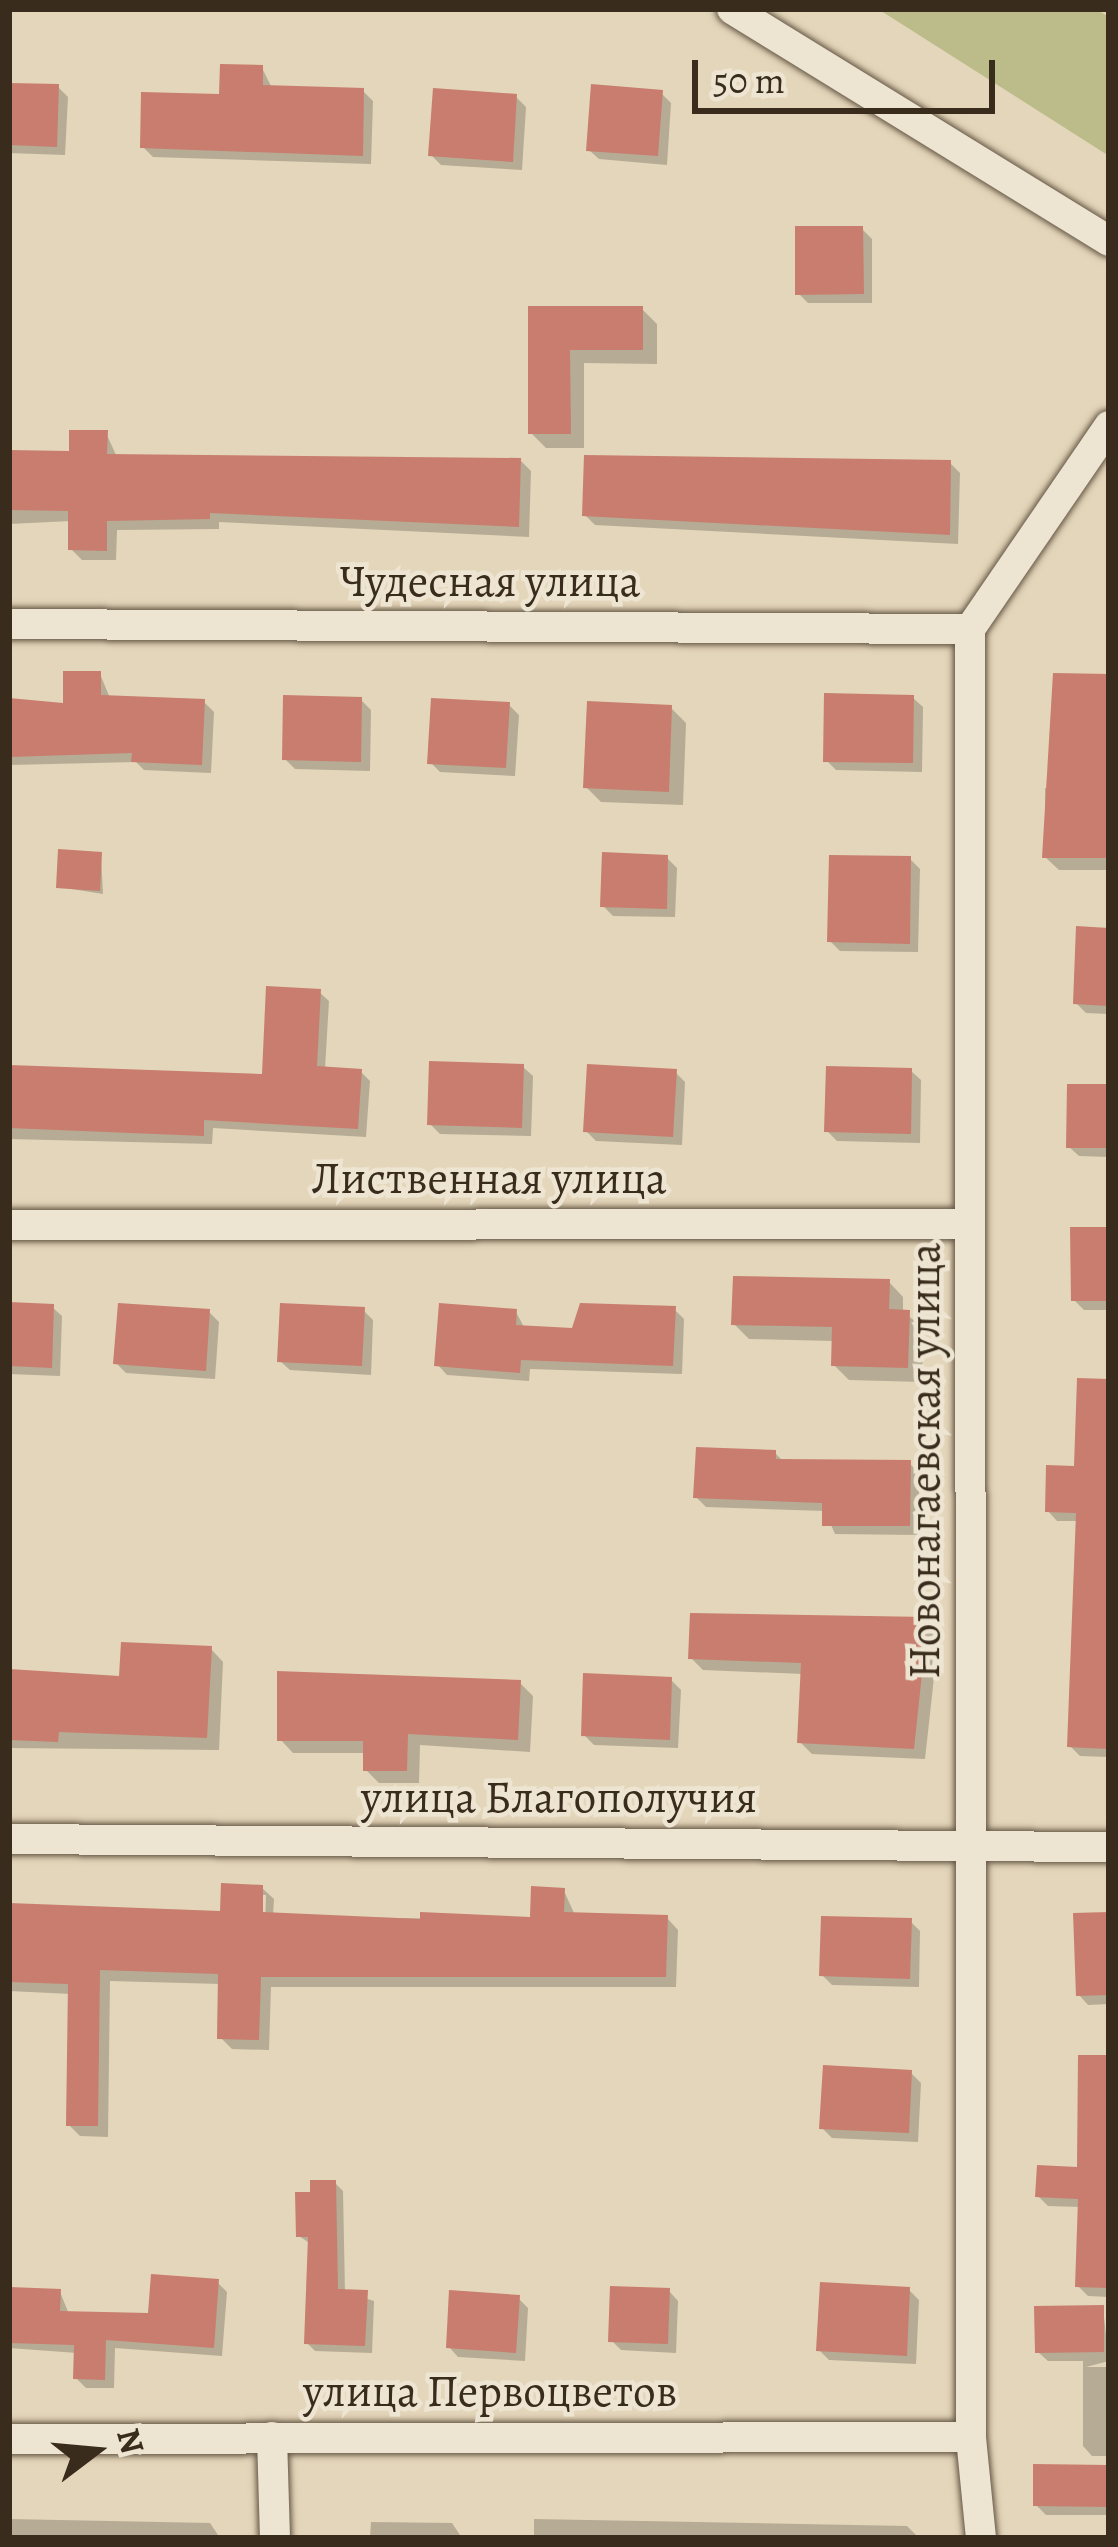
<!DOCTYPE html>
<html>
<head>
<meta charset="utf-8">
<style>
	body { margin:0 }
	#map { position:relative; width:1118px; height:2547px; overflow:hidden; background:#e4d6ba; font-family:Alegreya,serif }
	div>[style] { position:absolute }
	.green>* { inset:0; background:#bcbc8a }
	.shadow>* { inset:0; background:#0003 }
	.building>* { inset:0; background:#c87d6e }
	.roads { filter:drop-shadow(0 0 3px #645644) drop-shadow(0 0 3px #645644) }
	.minor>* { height:30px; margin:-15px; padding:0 15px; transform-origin:15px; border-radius:15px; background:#ede4d2 }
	span { translate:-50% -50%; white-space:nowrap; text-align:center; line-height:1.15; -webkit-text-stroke:9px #ede4d2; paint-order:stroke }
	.street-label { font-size:45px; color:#3a2c1c }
	.frame { position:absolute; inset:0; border:12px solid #3a2c1c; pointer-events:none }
	.north { position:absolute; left:36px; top:2391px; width:120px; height:120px; -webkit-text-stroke:9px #ede4d2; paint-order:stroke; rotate:74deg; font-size:33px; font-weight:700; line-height:48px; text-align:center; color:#3a2c1c }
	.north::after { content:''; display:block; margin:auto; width:42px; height:54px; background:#3a2c1c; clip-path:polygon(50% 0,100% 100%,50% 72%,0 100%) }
	.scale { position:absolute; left:692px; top:60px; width:303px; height:54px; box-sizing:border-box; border:6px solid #3a2c1c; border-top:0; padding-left:15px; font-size:36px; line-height:42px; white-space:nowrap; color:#3a2c1c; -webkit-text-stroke:9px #ede4d2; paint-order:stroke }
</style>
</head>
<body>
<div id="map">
	<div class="green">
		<div style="clip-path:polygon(878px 9px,1096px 9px,1109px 17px,1109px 156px)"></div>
	</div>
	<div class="shadow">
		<div style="clip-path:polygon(262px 68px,272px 88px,363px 91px,373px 101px,371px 164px,153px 157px,143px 147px)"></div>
		<div style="clip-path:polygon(9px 86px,58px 87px,68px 97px,65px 155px,9px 153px)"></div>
		<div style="clip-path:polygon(661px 93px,671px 103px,667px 165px,599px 159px,589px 150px)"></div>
		<div style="clip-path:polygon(516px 97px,526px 107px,522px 170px,441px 165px,431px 155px)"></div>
		<div style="clip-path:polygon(862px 229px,872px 239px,872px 303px,808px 303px,798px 293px)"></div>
		<div style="clip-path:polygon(531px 309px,642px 309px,657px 324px,657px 364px,584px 363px,584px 448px,546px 448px,531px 433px)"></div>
		<div style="clip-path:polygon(106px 433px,117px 457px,520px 460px,531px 471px,529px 537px,219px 522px,219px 529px,117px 530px,116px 560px,82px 560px,71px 549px,71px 521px,9px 524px,9px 453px,72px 454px)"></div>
		<div style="clip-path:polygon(950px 463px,960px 473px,958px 544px,595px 525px,585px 515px)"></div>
		<div style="clip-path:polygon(100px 674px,110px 698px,204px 702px,214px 712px,211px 773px,144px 770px,136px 762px,9px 765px,9px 701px,66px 707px)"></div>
		<div style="clip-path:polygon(1109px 677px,1109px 870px,1059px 870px,1045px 857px,1045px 788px,1055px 788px)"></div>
		<div style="clip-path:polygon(913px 698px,923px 707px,922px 772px,836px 770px,826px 760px)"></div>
		<div style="clip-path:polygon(361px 700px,371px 710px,370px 771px,295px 769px,285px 759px)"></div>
		<div style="clip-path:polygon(509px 705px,519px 715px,515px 776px,440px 772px,430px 762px)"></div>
		<div style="clip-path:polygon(671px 708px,686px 723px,683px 805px,601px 802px,586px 787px)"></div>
		<div style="clip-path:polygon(101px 855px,103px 894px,59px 887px)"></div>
		<div style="clip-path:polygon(667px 858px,677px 868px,675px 917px,613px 916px,603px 906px)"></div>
		<div style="clip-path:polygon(910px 859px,920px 869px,918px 952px,840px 951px,830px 941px)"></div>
		<div style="clip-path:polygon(1109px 931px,1109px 1014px,1086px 1013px,1076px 1003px)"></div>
		<div style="clip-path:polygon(319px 992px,329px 1001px,325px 1069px,360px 1071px,370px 1081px,366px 1137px,213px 1128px,212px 1144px,9px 1139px,9px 1069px,265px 1077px)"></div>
		<div style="clip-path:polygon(523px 1067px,533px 1076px,531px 1136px,440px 1134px,430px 1124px)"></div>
		<div style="clip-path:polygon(911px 1071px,921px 1080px,920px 1143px,837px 1141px,827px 1131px)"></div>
		<div style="clip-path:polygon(675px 1072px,685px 1082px,682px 1145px,596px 1141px,586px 1131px)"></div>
		<div style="clip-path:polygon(1109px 1087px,1109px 1157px,1079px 1156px,1069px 1147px)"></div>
		<div style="clip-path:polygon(1109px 1230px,1109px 1310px,1084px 1310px,1074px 1300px)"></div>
		<div style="clip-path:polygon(889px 1282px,903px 1297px,903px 1312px,923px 1327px,922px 1382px,849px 1380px,834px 1365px,834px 1341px,749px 1339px,734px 1324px)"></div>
		<div style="clip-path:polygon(9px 1305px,52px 1307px,62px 1316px,60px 1376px,9px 1374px)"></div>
		<div style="clip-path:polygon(674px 1309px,684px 1319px,682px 1374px,530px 1369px,529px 1381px,447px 1375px,438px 1365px,516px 1312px,525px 1329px,574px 1331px)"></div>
		<div style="clip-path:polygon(363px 1310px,373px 1320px,371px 1375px,290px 1370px,280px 1361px)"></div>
		<div style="clip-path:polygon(209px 1312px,219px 1322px,215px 1379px,126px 1373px,116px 1363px)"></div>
		<div style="clip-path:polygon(1109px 1382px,1109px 1757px,1080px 1756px,1070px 1746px,1079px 1521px,1057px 1521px,1048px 1511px,1077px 1469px)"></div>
		<div style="clip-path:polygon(775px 1453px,784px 1462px,909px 1463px,919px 1473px,919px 1535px,835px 1534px,825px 1511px,706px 1507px,696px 1497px)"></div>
		<div style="clip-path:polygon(927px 1620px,939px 1632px,925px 1759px,812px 1754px,800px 1742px,803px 1674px,703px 1670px,691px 1658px)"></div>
		<div style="clip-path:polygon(211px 1649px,223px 1662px,219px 1750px,9px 1748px,9px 1672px,122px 1679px)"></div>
		<div style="clip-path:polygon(671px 1680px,681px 1690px,678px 1748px,594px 1745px,584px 1735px)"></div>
		<div style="clip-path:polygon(520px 1683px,533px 1696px,530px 1752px,420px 1745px,419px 1783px,379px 1783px,366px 1770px,366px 1753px,293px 1753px,280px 1739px)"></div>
		<div style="clip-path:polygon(evenodd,262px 1888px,274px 1899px,273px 1916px,533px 1920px,564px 1891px,575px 1915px,667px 1918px,678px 1930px,676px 1987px,271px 1987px,269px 2050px,232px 2049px,220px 2037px,221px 1984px,110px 1981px,108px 2137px,80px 2136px,69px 2125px,71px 1994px,9px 1991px,9px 1906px,223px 1914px,262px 1888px,260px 1895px,266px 1895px,265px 1928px,260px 1895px)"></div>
		<div style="clip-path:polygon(1109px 1915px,1109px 2004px,1088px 2005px,1079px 1995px)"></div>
		<div style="clip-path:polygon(910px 1921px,920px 1931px,919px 1987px,832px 1985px,822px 1975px)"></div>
		<div style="clip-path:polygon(1109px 2058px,1109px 2297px,1088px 2296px,1078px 2286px,1080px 2207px,1048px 2206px,1038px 2196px,1079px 2170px)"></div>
		<div style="clip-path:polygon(911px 2073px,921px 2083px,918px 2142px,832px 2138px,822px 2128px)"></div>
		<div style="clip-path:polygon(335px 2183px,343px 2191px,345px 2292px,374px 2301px,372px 2353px,315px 2351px,307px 2343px,311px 2244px,299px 2236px,312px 2195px)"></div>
		<div style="clip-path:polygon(217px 2282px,227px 2292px,222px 2356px,115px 2348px,114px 2388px,86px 2388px,76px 2378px,77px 2353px,9px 2348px,9px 2290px,60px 2292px,69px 2314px,151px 2316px)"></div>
		<div style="clip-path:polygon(909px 2290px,919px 2300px,916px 2364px,829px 2360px,819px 2350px)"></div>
		<div style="clip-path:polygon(669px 2291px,678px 2301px,676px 2353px,621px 2350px,611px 2340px)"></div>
		<div style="clip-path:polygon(518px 2298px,528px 2308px,525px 2361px,458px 2357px,449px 2347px)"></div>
		<div style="clip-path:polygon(1103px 2308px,1109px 2361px,1086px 2367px,1109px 2367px,1109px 2456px,1092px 2456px,1083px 2446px,1083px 2361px,1048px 2361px,1038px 2352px)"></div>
		<div style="clip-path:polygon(1109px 2470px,1109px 2515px,1046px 2515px,1036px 2505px)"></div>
		<div style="clip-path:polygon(9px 2519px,210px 2523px,220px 2538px,9px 2538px)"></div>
		<div style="clip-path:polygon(534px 2519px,907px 2526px,917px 2536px,534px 2538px)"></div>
		<div style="clip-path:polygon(371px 2522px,452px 2523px,462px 2538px,370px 2538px)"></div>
	</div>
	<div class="building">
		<div style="clip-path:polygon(220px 64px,263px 65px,263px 85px,364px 88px,363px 156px,140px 148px,141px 92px,219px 94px)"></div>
		<div style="clip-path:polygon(9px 83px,59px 84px,57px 147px,9px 145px)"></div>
		<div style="clip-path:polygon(591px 84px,663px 90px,658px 156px,586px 151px)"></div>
		<div style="clip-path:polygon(433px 88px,517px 94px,513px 162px,428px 156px)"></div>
		<div style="clip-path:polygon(795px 226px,863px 226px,864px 294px,795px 295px)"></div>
		<div style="clip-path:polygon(528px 306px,643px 306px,643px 350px,570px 350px,571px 434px,528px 434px)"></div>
		<div style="clip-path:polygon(69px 430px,108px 430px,107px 454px,521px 458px,519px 527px,210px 513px,210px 519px,107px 521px,107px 551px,68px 550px,68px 511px,9px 510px,9px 450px,69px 451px)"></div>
		<div style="clip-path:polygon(584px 455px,951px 460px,950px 535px,582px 516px)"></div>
		<div style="clip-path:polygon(63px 671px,101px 671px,101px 695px,205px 699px,202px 765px,131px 762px,132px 753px,9px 757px,9px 698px,63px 703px)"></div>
		<div style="clip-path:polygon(1053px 673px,1109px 674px,1109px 858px,1042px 858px)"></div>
		<div style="clip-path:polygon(824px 693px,914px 695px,913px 763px,823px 762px)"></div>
		<div style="clip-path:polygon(283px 695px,362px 697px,361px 762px,282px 760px)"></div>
		<div style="clip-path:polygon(431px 698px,510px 702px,506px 768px,427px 764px)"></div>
		<div style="clip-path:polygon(587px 701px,672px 705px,669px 792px,583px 788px)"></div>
		<div style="clip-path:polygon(58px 849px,102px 852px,100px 891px,56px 888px)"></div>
		<div style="clip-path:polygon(602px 852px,668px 855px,667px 909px,600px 907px)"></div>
		<div style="clip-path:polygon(829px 855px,911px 856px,910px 944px,827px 942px)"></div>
		<div style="clip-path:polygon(1076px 926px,1109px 928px,1109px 1006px,1073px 1004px)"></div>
		<div style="clip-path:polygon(266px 986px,321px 989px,317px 1066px,362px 1069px,358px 1129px,204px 1120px,204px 1136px,9px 1128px,9px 1065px,262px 1074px)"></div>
		<div style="clip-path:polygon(429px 1061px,524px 1064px,522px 1128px,427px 1125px)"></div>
		<div style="clip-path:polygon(587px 1064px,677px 1069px,673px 1137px,583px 1132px)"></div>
		<div style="clip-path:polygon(826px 1066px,912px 1068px,911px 1134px,824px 1132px)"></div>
		<div style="clip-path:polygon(1067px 1084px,1109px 1084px,1109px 1148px,1066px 1148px)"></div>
		<div style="clip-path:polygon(1070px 1227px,1109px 1227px,1109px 1301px,1071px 1301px)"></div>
		<div style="clip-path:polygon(733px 1276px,890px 1279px,889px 1309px,910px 1310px,908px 1368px,831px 1366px,832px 1327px,731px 1325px)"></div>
		<div style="clip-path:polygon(9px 1302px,54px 1304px,52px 1368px,9px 1366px)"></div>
		<div style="clip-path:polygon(118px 1303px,210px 1309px,206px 1371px,113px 1364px)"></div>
		<div style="clip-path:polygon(280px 1303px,365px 1307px,362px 1366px,277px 1362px)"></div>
		<div style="clip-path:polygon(439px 1303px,517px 1309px,516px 1325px,572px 1328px,580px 1303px,676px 1306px,673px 1366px,521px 1360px,520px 1373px,434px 1366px)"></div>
		<div style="clip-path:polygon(1077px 1378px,1109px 1379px,1109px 1749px,1067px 1747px,1076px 1513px,1045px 1512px,1046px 1465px,1074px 1466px)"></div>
		<div style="clip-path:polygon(696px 1447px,776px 1450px,776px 1459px,911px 1460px,910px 1526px,822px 1526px,822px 1503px,693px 1498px)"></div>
		<div style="clip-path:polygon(690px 1613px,928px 1617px,914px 1749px,797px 1743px,801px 1663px,688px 1659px)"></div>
		<div style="clip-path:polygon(121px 1642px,212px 1646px,207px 1738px,59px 1732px,58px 1742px,9px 1740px,9px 1669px,119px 1676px)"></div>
		<div style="clip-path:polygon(277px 1671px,521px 1680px,518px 1740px,408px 1734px,407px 1771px,363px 1771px,363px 1741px,277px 1741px)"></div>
		<div style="clip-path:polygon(583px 1673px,672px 1677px,670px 1740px,581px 1736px)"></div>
		<div style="clip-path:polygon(221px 1883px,263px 1885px,263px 1912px,420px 1919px,420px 1912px,530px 1917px,531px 1886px,565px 1888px,564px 1912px,668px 1915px,666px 1977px,261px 1977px,259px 2040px,217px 2039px,218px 1974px,100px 1970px,98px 2126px,66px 2126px,68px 1984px,9px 1982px,9px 1903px,220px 1911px)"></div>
		<div style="clip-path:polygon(1109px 1912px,1109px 1995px,1076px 1996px,1073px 1913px)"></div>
		<div style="clip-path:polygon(821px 1916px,912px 1918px,910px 1979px,819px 1976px)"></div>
		<div style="clip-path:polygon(1078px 2055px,1109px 2055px,1109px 2288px,1075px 2287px,1078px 2199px,1035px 2197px,1037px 2165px,1077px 2167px)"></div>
		<div style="clip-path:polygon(823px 2065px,912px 2070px,909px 2133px,819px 2129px)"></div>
		<div style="clip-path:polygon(310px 2180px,336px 2180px,338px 2289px,368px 2290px,365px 2346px,304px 2344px,308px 2237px,296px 2237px,295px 2192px,310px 2192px)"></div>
		<div style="clip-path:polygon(151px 2274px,219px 2279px,214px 2348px,106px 2340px,105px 2380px,73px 2379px,74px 2345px,9px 2343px,9px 2287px,61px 2289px,60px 2311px,148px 2313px)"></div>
		<div style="clip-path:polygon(820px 2282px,910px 2287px,907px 2356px,816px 2351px)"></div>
		<div style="clip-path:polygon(610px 2286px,670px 2288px,668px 2344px,608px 2342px)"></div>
		<div style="clip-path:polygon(449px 2290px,520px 2295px,516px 2353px,446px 2348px)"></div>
		<div style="clip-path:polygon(1104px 2305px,1104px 2352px,1035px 2353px,1034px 2306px)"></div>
		<div style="clip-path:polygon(1033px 2464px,1109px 2465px,1109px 2507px,1033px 2506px)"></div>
	</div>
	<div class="roads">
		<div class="minor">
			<div style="left:732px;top:9px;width:443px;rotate:31.6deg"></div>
			<div style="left:9px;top:624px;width:961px;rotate:0.3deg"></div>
			<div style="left:9px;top:1225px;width:961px;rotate:-0.06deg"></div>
			<div style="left:9px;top:1839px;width:1100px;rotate:0.42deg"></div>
			<div style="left:272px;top:2437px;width:101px;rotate:88.3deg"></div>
			<div style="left:9px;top:2439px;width:962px;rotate:-0.12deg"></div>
			<div style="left:981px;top:2538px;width:101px;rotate:-95.7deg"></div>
			<div style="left:971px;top:2437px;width:1808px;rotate:-90.03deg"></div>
			<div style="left:970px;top:629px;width:246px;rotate:-55.6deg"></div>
		</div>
	</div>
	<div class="street-label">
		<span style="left:490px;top:582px">Чудесная улица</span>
		<span style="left:489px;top:1179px">Лиственная улица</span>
		<span style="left:925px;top:1461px;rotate:-90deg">Новонагаевская улица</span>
		<span style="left:559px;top:1798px">улица Благополучия</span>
		<span style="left:490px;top:2392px">улица Первоцветов</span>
	</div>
	<div class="frame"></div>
	<div class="north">N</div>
	<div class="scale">50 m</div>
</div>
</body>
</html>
